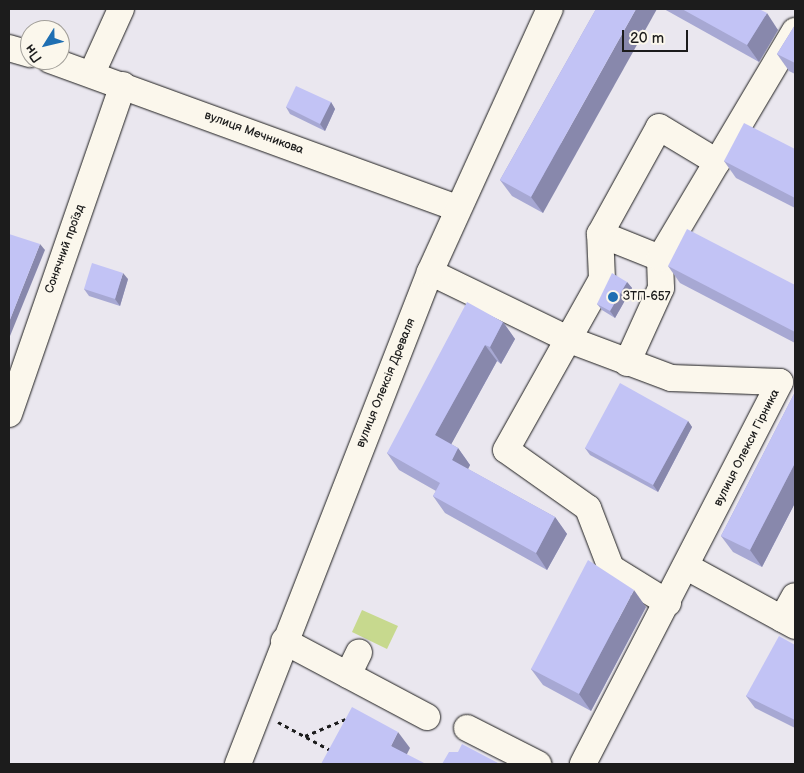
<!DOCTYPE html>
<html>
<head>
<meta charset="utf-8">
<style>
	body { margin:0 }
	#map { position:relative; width:804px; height:773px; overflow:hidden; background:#eae7ef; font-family:"Balsamiq Sans",sans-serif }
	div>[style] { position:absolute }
	.green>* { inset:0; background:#c7d98e }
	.path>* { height:3px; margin-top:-1.5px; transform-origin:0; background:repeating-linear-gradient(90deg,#1c1c1c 0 4px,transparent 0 8px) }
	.roads { filter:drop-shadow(0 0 1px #1c1c1c) drop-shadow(0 0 1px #1c1c1c) }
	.minor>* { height:26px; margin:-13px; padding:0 13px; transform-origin:13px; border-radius:13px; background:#fbf7ec }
	.wall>* { inset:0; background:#a7a8d3 }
	.shaded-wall>* { inset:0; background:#8888ac }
	.building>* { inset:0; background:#c2c3f5 }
	.dots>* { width:14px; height:14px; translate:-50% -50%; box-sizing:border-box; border:2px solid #fbf7ec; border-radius:50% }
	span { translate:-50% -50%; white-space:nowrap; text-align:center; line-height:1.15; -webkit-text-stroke:4px #fbf7ec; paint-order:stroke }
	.street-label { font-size:12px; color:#1c1c1c }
	.poi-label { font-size:12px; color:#1c1c1c }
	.left { translate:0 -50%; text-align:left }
	.frame { position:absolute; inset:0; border:10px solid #1c1c1c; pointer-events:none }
	.north { position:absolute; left:20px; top:20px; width:50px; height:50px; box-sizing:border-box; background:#fbf7ec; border:1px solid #a29f99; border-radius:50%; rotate:234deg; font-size:14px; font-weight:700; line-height:20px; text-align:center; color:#1c1c1c }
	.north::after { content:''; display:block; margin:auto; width:18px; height:22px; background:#1f6fb2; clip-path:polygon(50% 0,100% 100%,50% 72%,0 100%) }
	.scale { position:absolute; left:622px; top:30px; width:66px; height:22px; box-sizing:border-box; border:2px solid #1c1c1c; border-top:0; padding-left:6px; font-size:15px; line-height:18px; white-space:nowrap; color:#1c1c1c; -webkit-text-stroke:4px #fbf7ec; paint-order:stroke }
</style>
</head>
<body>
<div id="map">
	<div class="green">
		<div style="clip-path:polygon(362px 610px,398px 626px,387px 649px,352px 632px)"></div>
	</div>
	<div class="path">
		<div style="left:278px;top:722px;width:61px;rotate:28.2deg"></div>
		<div style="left:305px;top:736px;width:47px;rotate:-22.7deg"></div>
	</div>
	<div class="roads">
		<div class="minor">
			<div style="left:9px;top:48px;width:22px;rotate:16deg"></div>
			<div style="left:50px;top:60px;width:433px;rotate:20deg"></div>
			<div style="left:92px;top:73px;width:70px;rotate:-65.6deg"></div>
			<div style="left:600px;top:234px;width:65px;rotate:21.8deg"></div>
			<div style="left:430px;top:272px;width:156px;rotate:25.9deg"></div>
			<div style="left:570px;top:340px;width:108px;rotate:20.6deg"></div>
			<div style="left:671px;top:378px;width:109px;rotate:2.1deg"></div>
			<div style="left:780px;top:382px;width:430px;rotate:117.3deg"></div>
			<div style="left:627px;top:363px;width:82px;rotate:-65.6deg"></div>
			<div style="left:661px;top:288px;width:30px;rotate:-92deg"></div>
			<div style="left:660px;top:258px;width:264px;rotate:-59.3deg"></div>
			<div style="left:9px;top:414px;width:348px;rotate:-70.9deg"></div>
			<div style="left:687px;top:567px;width:123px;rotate:28.6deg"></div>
			<div style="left:668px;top:603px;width:67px;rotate:-148.4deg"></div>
			<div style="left:611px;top:568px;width:64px;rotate:-111deg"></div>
			<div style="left:588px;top:508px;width:100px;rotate:-144.7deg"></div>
			<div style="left:506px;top:450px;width:196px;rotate:-60.7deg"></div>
			<div style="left:602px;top:279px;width:45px;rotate:-92.5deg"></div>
			<div style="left:600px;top:234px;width:122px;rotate:-61.1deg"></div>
			<div style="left:659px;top:127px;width:68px;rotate:31.1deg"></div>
			<div style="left:782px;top:619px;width:26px;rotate:-61deg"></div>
			<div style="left:284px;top:641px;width:162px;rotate:28deg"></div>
			<div style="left:348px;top:675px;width:25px;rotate:-64deg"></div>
			<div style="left:467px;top:728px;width:80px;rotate:26.9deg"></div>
			<div style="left:238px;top:764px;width:528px;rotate:-68.68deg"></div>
			<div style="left:430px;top:272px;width:289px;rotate:-65.5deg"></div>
		</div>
	</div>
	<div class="wall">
		<div style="clip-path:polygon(596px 9px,543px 213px,512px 196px,500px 180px)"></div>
		<div style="clip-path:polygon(664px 9px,759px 9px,778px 30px,759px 62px)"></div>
		<div style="clip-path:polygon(795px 25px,795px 74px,789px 71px,777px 54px)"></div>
		<div style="clip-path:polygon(331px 102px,335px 109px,325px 131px,290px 114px,286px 107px)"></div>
		<div style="clip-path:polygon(795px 149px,795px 208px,736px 178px,724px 161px)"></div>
		<div style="clip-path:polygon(668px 266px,795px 285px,795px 343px,680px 283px)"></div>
		<div style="clip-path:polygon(128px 279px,120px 306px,89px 296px,84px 289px)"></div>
		<div style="clip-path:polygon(627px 282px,632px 288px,615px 318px,602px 310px,597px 304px)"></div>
		<div style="clip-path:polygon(503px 322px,515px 339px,501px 364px,497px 361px,451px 444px,458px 448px,470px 465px,468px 469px,555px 517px,567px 534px,547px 570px,445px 513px,433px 496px,436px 491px,399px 470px,387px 453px)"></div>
		<div style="clip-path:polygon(795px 392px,795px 503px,762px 567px,733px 552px,721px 536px)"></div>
		<div style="clip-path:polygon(688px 421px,692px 427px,658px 492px,590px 455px,585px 448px)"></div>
		<div style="clip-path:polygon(646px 607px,591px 711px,543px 685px,531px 669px)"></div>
		<div style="clip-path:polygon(795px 645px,795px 728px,755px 708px,746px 696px)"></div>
	</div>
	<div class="shaded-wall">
		<div style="clip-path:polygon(636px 9px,657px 9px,543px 213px,531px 197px)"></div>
		<div style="clip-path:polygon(767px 13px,778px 30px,759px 62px,747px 45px)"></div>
		<div style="clip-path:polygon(331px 102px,335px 109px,325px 131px,320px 124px)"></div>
		<div style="clip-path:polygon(40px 244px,45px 250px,10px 336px,9px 333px,9px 322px)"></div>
		<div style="clip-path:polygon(123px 273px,128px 279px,120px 306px,115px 299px)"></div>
		<div style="clip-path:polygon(627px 282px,632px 288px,615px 318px,610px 311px)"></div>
		<div style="clip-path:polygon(503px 322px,515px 339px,501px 364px,490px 347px)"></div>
		<div style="clip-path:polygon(485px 345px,497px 361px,447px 452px,435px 435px)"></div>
		<div style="clip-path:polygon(688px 421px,692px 427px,658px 492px,653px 485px)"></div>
		<div style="clip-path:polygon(458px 448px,470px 465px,464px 477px,452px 460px)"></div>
		<div style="clip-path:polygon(795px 463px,795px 503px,762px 567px,750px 550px)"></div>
		<div style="clip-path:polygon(555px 517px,567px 534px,547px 570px,536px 553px)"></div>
		<div style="clip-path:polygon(634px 590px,646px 607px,591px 711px,579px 694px)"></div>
		<div style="clip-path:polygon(398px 732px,410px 748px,403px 762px,391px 746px)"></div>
	</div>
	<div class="building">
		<div style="clip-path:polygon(596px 9px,636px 9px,531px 197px,500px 180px)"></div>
		<div style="clip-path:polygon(682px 9px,759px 9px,767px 13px,747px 45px)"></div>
		<div style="clip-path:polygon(795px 25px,795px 63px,777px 54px)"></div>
		<div style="clip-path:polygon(296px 86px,331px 102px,320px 124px,286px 107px)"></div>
		<div style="clip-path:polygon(744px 123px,795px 149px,795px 198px,724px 161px)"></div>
		<div style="clip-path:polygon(687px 229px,795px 285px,795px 332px,668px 266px)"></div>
		<div style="clip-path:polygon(9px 234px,40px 244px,9px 322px)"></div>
		<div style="clip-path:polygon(92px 263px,123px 273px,115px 299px,84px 289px)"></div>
		<div style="clip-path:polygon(612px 273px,627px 282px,610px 311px,597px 304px)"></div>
		<div style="clip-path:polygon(467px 302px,503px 322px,490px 347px,485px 345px,435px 435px,458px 448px,452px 460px,555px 517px,536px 553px,433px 496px,440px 483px,387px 453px)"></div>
		<div style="clip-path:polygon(620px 383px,688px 421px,653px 485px,585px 448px)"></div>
		<div style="clip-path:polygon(795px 392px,795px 463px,750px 550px,721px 536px)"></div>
		<div style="clip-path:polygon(588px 560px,634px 590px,579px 694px,531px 669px)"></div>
		<div style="clip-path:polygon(779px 636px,795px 645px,795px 720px,746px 696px)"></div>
		<div style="clip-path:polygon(352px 707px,398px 732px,391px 746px,426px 764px,321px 764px)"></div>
		<div style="clip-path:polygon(462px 744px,498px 763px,497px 764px,442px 764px,449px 752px,458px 752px)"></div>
	</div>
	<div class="dots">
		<div style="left:613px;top:297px;background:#1f6fb2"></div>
	</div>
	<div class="street-label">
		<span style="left:254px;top:133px;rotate:20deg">вулиця Мечникова</span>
		<span style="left:65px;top:249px;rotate:-70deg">Сонячний проїзд</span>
		<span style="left:386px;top:383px;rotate:-68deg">вулиця Олексія Древаля</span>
		<span style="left:747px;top:448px;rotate:-63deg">вулиця Олекси Гірника</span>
	</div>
	<div class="poi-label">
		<span class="left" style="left:623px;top:297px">ЗТП-657</span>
	</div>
	<div class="frame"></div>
	<div class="north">Пн</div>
	<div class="scale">20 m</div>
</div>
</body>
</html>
